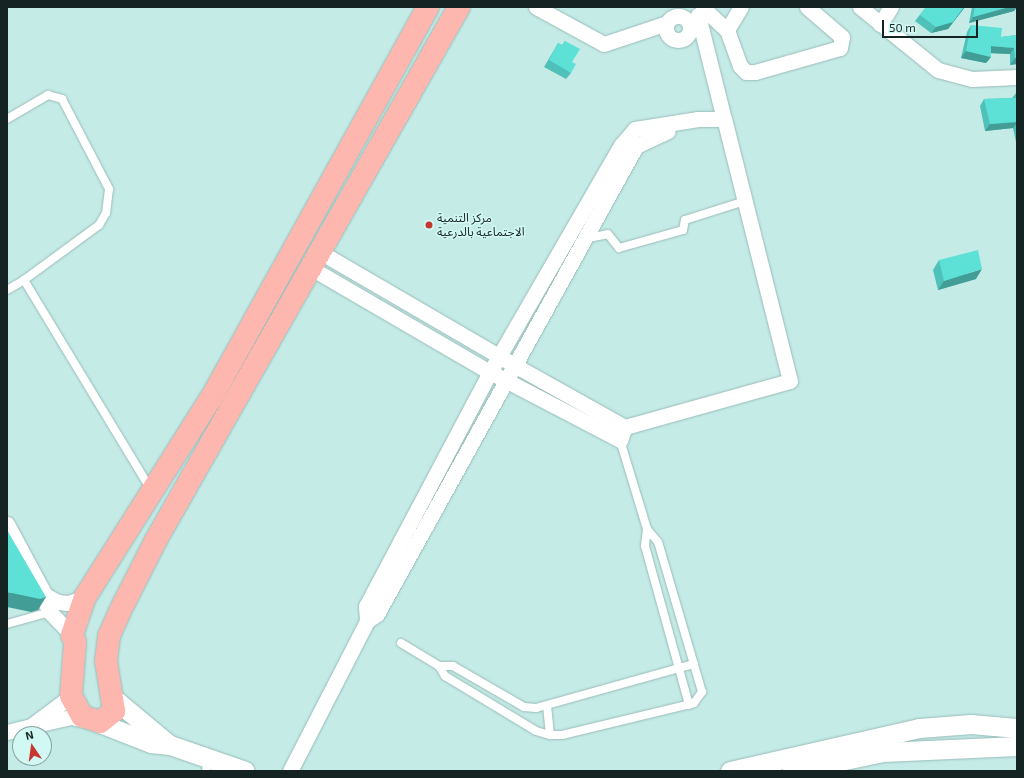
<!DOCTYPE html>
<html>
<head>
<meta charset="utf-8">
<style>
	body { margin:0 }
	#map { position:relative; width:1024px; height:778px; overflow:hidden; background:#c5ebe7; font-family:"Exo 2","Noto Sans Arabic",sans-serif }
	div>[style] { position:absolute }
	.roads { filter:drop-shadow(0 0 1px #98bcb8) drop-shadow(0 0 1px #98bcb8) }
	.service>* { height:8px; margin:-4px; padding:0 4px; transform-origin:4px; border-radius:4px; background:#fff }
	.minor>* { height:15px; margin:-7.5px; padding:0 7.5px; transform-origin:7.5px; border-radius:7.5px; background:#fff }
	.minor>.ring { margin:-7.5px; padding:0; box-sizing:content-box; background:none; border:15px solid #fff; border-radius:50% }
	.tertiary>* { height:19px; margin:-9.5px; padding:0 9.5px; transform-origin:9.5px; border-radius:9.5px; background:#fff }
	.primary>* { height:22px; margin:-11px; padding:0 11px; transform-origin:11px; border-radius:11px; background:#feb7af }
	.wall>* { inset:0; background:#50c1b8 }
	.shaded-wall>* { inset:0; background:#419d96 }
	.building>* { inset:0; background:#5de0d6 }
	.dots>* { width:11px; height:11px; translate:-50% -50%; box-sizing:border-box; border:2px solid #d2f8f4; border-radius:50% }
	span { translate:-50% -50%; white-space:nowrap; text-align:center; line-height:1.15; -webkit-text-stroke:3px #d2f8f4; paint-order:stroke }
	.poi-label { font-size:12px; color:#152422 }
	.left { translate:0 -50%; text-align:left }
	.frame { position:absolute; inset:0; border:8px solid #152422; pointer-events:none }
	.north { position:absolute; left:12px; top:726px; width:40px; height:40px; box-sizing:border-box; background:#d2f8f4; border:1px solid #86a3a0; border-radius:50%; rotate:347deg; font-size:11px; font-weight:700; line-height:16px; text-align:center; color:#152422 }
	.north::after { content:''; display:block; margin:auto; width:14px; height:18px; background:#c6382f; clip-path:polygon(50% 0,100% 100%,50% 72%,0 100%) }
	.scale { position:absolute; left:882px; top:20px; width:96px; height:18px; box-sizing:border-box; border:2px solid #152422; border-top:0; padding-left:5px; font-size:12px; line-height:14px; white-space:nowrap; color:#152422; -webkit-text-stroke:3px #d2f8f4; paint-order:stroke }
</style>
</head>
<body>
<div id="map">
	<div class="roads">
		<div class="service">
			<div style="left:7px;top:119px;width:48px;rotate:-30.3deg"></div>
			<div style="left:48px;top:95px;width:15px;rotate:16deg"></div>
			<div style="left:62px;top:99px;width:102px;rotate:62.4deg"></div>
			<div style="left:109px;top:189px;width:24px;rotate:97deg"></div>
			<div style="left:106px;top:213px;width:14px;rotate:120deg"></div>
			<div style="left:99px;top:225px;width:93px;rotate:143.7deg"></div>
			<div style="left:583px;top:239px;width:25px;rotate:-11deg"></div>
			<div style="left:608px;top:234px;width:18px;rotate:52deg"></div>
			<div style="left:619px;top:248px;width:66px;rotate:-15.7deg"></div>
			<div style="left:683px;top:230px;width:10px;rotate:-79deg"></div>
			<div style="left:685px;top:220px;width:63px;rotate:-17.6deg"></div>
			<div style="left:7px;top:290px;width:20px;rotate:-30deg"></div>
			<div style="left:24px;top:280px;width:245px;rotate:58.8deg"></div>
			<div style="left:620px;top:440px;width:93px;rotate:73.1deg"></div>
			<div style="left:647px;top:529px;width:17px;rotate:97deg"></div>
			<div style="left:645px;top:546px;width:165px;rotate:74.5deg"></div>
			<div style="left:7px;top:624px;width:45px;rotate:-15.6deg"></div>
			<div style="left:401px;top:643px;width:44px;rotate:31.2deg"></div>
			<div style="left:439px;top:666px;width:12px;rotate:59deg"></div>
			<div style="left:445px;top:676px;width:106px;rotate:31.1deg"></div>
			<div style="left:536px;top:731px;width:15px;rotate:16deg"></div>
			<div style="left:550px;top:735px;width:12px"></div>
			<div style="left:562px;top:735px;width:136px;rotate:-13.6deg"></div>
			<div style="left:694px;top:703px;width:14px;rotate:-54deg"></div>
			<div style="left:702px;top:692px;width:156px;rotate:-106.3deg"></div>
			<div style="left:658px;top:542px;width:17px;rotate:-130deg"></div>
			<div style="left:439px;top:666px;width:14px"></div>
			<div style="left:453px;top:666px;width:82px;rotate:30deg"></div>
			<div style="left:524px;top:707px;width:12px;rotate:5deg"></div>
			<div style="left:536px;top:708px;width:164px;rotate:-15.6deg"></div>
			<div style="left:547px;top:706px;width:29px;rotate:84deg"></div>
			<div style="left:206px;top:771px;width:13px;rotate:-81deg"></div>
		</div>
		<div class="minor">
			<div style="left:536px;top:7px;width:77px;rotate:28.6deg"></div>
			<div style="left:604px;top:44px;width:66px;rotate:-18.4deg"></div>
			<div style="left:860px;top:7px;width:100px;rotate:38.9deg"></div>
			<div style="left:938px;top:70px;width:35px;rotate:15deg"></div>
			<div style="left:972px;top:79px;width:45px;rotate:-2.5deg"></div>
			<div style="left:703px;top:8px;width:33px;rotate:43deg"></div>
			<div style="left:727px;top:30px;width:27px;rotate:-59deg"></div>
			<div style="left:698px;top:15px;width:107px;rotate:76deg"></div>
			<div class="ring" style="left:666px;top:16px;width:9px;height:9px"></div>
			<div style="left:880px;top:24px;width:20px;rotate:-57deg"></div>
			<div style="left:727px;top:30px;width:38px;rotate:70deg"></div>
			<div style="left:740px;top:66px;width:8px;rotate:45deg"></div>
			<div style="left:746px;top:72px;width:9px"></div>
			<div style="left:755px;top:72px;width:88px;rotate:-15.8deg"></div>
			<div style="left:840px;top:48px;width:11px;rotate:-80deg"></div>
			<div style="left:842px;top:37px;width:46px;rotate:-139.4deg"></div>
			<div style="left:320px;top:252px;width:207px;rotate:30.2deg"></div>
			<div style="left:499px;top:356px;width:17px;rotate:31deg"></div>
			<div style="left:514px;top:365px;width:127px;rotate:29.2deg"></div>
			<div style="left:625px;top:427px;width:171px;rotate:-15.6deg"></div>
			<div style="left:790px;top:381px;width:270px;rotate:-104.1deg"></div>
			<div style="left:724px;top:119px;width:26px;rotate:180deg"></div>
			<div style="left:698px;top:119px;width:64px;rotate:171deg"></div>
			<div style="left:635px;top:129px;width:21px;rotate:131deg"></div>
			<div style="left:621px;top:145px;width:244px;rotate:120deg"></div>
			<div style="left:499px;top:356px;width:18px;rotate:119deg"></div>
			<div style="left:490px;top:372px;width:265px;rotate:117.9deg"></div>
			<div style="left:366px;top:606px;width:15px;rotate:86deg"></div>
			<div style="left:311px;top:268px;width:207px;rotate:30.2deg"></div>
			<div style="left:490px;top:372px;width:147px;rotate:27.6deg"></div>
			<div style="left:620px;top:440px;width:14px;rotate:-69deg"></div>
			<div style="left:7px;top:524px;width:81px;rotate:61.8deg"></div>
			<div style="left:72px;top:635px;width:32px;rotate:-134deg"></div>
			<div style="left:50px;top:612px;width:11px;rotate:-117deg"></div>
			<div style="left:45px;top:602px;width:7px;rotate:-90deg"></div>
			<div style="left:45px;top:595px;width:15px;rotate:28deg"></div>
			<div style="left:58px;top:602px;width:10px;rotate:6deg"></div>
			<div style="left:68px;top:603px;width:18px;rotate:-19deg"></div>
			<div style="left:71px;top:696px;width:50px;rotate:143.1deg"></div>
			<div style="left:31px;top:726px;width:41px;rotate:-12.7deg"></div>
			<div style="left:71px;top:717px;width:19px;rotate:12deg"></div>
			<div style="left:7px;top:732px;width:25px;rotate:-14deg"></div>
			<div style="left:290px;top:771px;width:169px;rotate:-62.8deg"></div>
			<div style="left:367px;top:621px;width:12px;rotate:-35deg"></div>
			<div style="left:377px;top:614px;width:535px;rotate:-61.04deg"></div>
			<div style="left:636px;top:146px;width:35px;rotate:-25deg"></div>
		</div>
		<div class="tertiary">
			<div style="left:113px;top:698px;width:70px;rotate:39.8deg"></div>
			<div style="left:102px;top:724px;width:53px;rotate:21.2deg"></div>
			<div style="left:151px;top:743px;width:19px;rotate:6deg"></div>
			<div style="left:170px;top:745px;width:79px;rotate:19.1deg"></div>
			<div style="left:730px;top:771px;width:194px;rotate:-12.8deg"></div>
			<div style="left:919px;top:728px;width:52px;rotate:-4.4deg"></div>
			<div style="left:971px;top:724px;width:46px;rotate:5deg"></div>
			<div style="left:792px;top:771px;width:93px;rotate:-11.8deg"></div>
			<div style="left:883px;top:752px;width:134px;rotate:-2.6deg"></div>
		</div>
		<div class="primary">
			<div style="left:428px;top:7px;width:447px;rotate:119deg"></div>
			<div style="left:211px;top:398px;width:236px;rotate:122.3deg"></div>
			<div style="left:85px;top:597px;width:40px;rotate:108.9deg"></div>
			<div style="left:72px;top:635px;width:8px;rotate:67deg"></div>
			<div style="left:75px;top:642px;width:54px;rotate:94.2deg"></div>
			<div style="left:71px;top:696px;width:23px;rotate:61deg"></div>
			<div style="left:82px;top:716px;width:19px;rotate:18deg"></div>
			<div style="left:100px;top:722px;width:18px;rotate:-38deg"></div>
			<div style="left:114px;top:711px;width:51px;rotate:-99.1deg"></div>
			<div style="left:106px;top:661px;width:25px;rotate:-83deg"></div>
			<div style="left:109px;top:636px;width:36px;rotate:-66deg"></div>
			<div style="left:124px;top:603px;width:71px;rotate:-63.1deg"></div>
			<div style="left:156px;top:540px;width:613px;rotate:-60.38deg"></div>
		</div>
	</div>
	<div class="wall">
		<div style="clip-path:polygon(926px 7px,965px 7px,948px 29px,931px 33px,915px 21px)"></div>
		<div style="clip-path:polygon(972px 7px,1017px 7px,1014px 11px,969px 23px)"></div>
		<div style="clip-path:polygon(971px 25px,1001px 37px,1017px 35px,1017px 64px,1010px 65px,1010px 54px,991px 53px,991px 57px,986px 63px,961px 58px,967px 32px)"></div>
		<div style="clip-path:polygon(565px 41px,572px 62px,571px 73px,566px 79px,544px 67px,554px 50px,558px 43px,562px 45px)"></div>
		<div style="clip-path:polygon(1016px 93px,1017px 93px,1017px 147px,1013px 128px,985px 131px,980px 106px,984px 99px,1012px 98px)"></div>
		<div style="clip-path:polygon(939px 260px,976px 279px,938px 290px,933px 270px)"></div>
	</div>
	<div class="shaded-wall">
		<div style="clip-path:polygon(965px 7px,948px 29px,931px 33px,936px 27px)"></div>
		<div style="clip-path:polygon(1009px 7px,1017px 7px,1014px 11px,969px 23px,973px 17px)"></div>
		<div style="clip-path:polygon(991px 46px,1014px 48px,1010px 54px,987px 53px)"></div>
		<div style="clip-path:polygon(966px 51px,991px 57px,986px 63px,961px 58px)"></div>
		<div style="clip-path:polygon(1015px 58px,1017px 58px,1017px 64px,1010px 65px)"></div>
		<div style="clip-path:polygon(1017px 122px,1017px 123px,1013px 128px,985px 131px,990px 124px)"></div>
		<div style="clip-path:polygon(982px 269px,976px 279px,938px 290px,944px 281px)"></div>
		<div style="clip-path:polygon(7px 592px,46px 597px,38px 610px,31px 612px,7px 607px)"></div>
	</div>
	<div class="building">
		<div style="clip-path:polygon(926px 7px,964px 7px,953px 22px,936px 27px,920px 15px)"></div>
		<div style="clip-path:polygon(975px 7px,1009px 7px,973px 17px)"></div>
		<div style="clip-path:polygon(971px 25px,1002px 28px,1001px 37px,1017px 35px,1017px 58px,1015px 58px,1014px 48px,991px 46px,991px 57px,966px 51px)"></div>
		<div style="clip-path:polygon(565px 41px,580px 49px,572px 62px,576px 64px,571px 73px,549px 60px,558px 43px,562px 45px)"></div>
		<div style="clip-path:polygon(1016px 93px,1017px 93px,1017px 122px,990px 124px,984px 99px,1016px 98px)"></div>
		<div style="clip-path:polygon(978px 250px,982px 269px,944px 281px,939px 260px)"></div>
		<div style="clip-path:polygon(7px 530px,46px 597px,40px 599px,7px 592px)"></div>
	</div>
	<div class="dots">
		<div style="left:429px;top:225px;background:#c6382f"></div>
	</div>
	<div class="poi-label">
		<span class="left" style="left:437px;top:225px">مركز التنمية<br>الاجتماعية بالدرعية</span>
	</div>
	<div class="frame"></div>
	<div class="north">N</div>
	<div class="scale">50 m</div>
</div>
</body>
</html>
